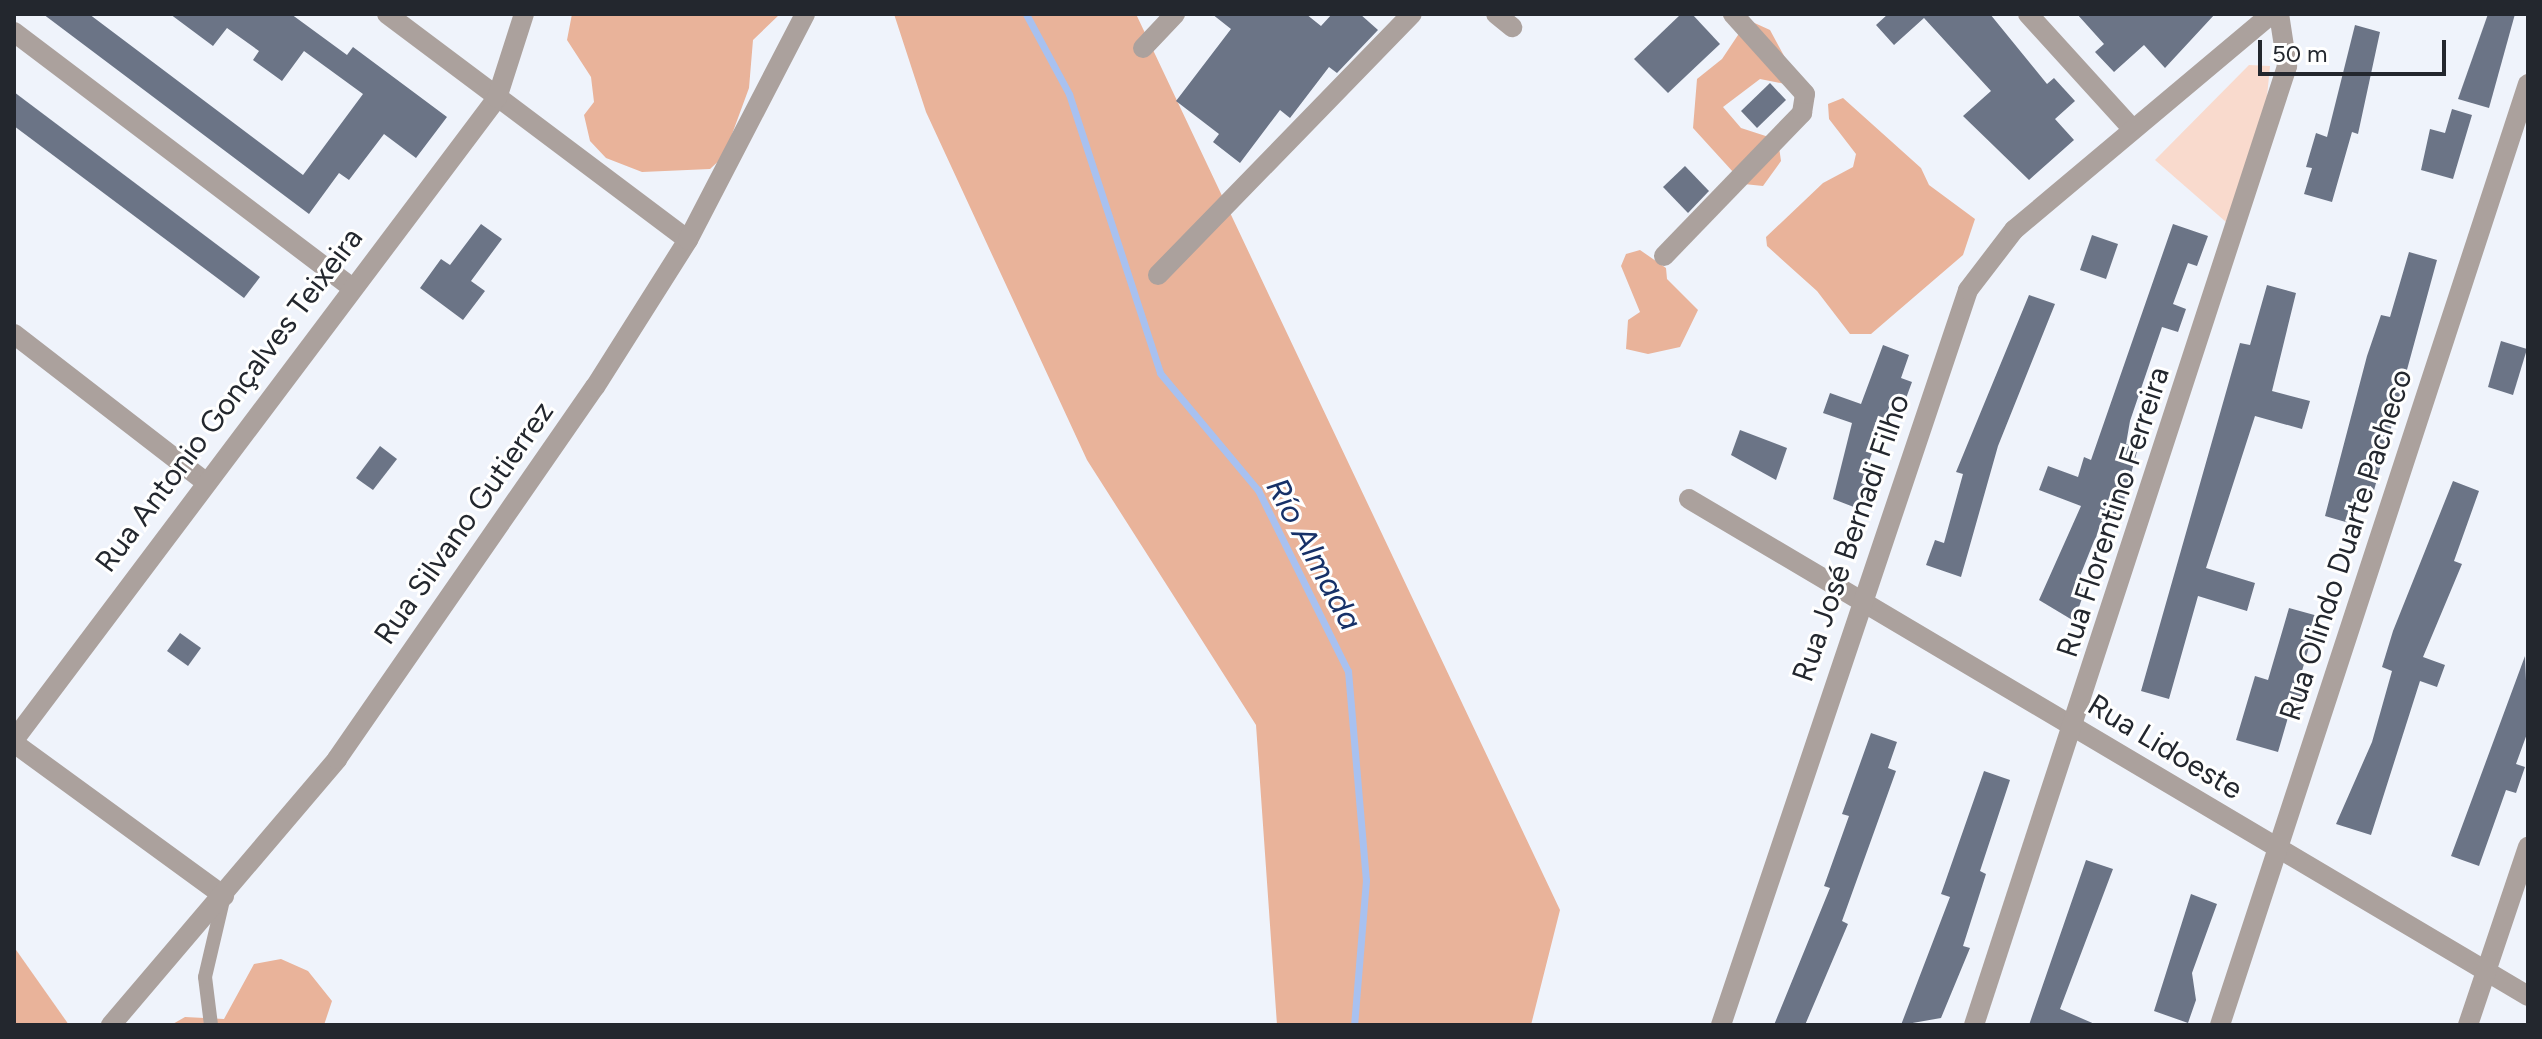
<!DOCTYPE html>
<html>
<head>
<meta charset="utf-8">
<style>
	body { margin:0 }
	#map { position:relative; width:2542px; height:1039px; overflow:hidden; background:#eff3fb; font-family:Figtree,sans-serif }
	div>[style] { position:absolute }
	.green>* { inset:0; background:#f9dacd }
	.forest>* { inset:0; background:#e9b39a }
	.stream>* { height:7px; margin:-3.5px; padding:0 3.5px; transform-origin:3.5px; border-radius:3.5px; background:#a8c1f0 }
	.building>* { inset:0; background:#6b7486 }
	.lane>* { height:14px; margin:-7px; padding:0 7px; transform-origin:7px; border-radius:7px; background:#aba19d }
	.street>* { height:20px; margin:-10px; padding:0 10px; transform-origin:10px; border-radius:10px; background:#aba19d }
	span { translate:-50% -50%; white-space:nowrap; text-align:center; line-height:1.15; -webkit-text-stroke:6px #fff; paint-order:stroke }
	.street-label { font-size:30px; color:#23272e }
	.water-label { font-size:32px; color:#173168; font-style:italic }
	.frame { position:absolute; inset:0; border:16px solid #23272e; pointer-events:none }
	.scale { position:absolute; left:2258px; top:40px; width:188px; height:36px; box-sizing:border-box; border:4px solid #23272e; border-top:0; padding-left:10px; font-size:24px; line-height:28px; white-space:nowrap; color:#23272e; -webkit-text-stroke:6px #fff; paint-order:stroke }
</style>
</head>
<body>
<div id="map">
	<div class="green">
		<div style="clip-path:polygon(2249px 65px,2270px 66px,2266px 107px,2226px 222px,2155px 160px)"></div>
	</div>
	<div class="forest">
		<div style="clip-path:polygon(572px 14px,780px 14px,753px 40px,749px 88px,724px 156px,710px 169px,642px 172px,606px 158px,590px 141px,584px 115px,594px 102px,591px 77px,567px 40px)"></div>
		<div style="clip-path:polygon(894px 14px,1136px 14px,1560px 910px,1531px 1025px,1277px 1025px,1256px 725px,1087px 460px,926px 112px)"></div>
		<div style="clip-path:polygon(1748px 20px,1770px 30px,1795px 76px,1795px 86px,1760px 79px,1723px 107px,1741px 128px,1778px 140px,1781px 161px,1763px 186px,1744px 184px,1693px 128px,1697px 79px,1722px 59px)"></div>
		<div style="clip-path:polygon(1843px 98px,1921px 168px,1929px 185px,1975px 219px,1963px 255px,1871px 334px,1850px 334px,1817px 291px,1767px 246px,1766px 237px,1823px 183px,1853px 167px,1856px 154px,1829px 119px,1828px 104px)"></div>
		<div style="clip-path:polygon(1640px 250px,1666px 268px,1667px 279px,1698px 310px,1680px 347px,1648px 354px,1626px 349px,1628px 320px,1640px 312px,1621px 266px,1626px 254px)"></div>
		<div style="clip-path:polygon(14px 947px,69px 1025px,14px 1025px)"></div>
		<div style="clip-path:polygon(281px 959px,308px 971px,332px 1001px,324px 1025px,171px 1025px,185px 1017px,224px 1019px,254px 964px)"></div>
	</div>
	<div class="stream">
		<div style="left:1026px;top:14px;width:91px;rotate:61.7deg"></div>
		<div style="left:1069px;top:94px;width:293px;rotate:71.9deg"></div>
		<div style="left:1160px;top:373px;width:153px;rotate:50.1deg"></div>
		<div style="left:1258px;top:490px;width:202px;rotate:63.6deg"></div>
		<div style="left:1348px;top:671px;width:210px;rotate:85.1deg"></div>
		<div style="left:1366px;top:880px;width:145px;rotate:94.7deg"></div>
	</div>
	<div class="building">
		<div style="clip-path:polygon(43px 14px,89px 14px,303px 175px,363px 94px,304px 51px,282px 81px,253px 60px,259px 51px,227px 28px,213px 46px,170px 14px,291px 14px,347px 55px,353px 47px,447px 117px,416px 158px,384px 134px,349px 180px,339px 173px,309px 214px)"></div>
		<div style="clip-path:polygon(1212px 14px,1306px 14px,1321px 26px,1332px 14px,1360px 14px,1378px 30px,1337px 73px,1329px 67px,1290px 118px,1280px 110px,1240px 163px,1213px 142px,1219px 134px,1176px 101px,1231px 29px)"></div>
		<div style="clip-path:polygon(1681px 14px,1692px 14px,1720px 44px,1668px 93px,1634px 59px)"></div>
		<div style="clip-path:polygon(1888px 14px,1990px 14px,2047px 84px,2054px 78px,2075px 101px,2055px 119px,2074px 140px,2029px 180px,1963px 116px,1991px 91px,1924px 18px,1894px 45px,1876px 25px)"></div>
		<div style="clip-path:polygon(2077px 14px,2215px 14px,2165px 68px,2144px 45px,2114px 72px,2095px 52px,2104px 44px)"></div>
		<div style="clip-path:polygon(2488px 14px,2515px 14px,2489px 108px,2458px 99px)"></div>
		<div style="clip-path:polygon(2355px 25px,2380px 32px,2358px 134px,2352px 132px,2332px 202px,2304px 194px,2312px 168px,2306px 167px,2316px 133px,2327px 137px)"></div>
		<div style="clip-path:polygon(1770px 83px,1786px 100px,1757px 128px,1741px 111px)"></div>
		<div style="clip-path:polygon(14px 92px,260px 277px,244px 298px,14px 126px)"></div>
		<div style="clip-path:polygon(2452px 109px,2472px 115px,2453px 179px,2421px 170px,2430px 129px,2445px 133px)"></div>
		<div style="clip-path:polygon(1685px 166px,1709px 191px,1688px 213px,1663px 187px)"></div>
		<div style="clip-path:polygon(481px 224px,502px 239px,471px 281px,485px 291px,463px 320px,420px 288px,441px 259px,450px 265px)"></div>
		<div style="clip-path:polygon(2173px 224px,2208px 236px,2197px 266px,2188px 263px,2173px 304px,2186px 309px,2178px 332px,2162px 327px,2130px 421px,2126px 444px,2138px 448px,2124px 500px,2116px 522px,2106px 518px,2094px 541px,2076px 586px,2085px 590px,2074px 621px,2039px 600px,2081px 506px,2039px 490px,2048px 466px,2078px 477px,2084px 457px,2091px 460px)"></div>
		<div style="clip-path:polygon(2092px 235px,2118px 244px,2106px 279px,2080px 270px)"></div>
		<div style="clip-path:polygon(2409px 252px,2437px 260px,2370px 505px,2356px 500px,2349px 523px,2325px 516px,2367px 356px,2381px 315px,2390px 317px)"></div>
		<div style="clip-path:polygon(2267px 285px,2296px 293px,2272px 391px,2310px 401px,2302px 429px,2255px 416px,2206px 568px,2255px 583px,2247px 611px,2198px 596px,2169px 699px,2141px 691px,2240px 343px,2250px 345px)"></div>
		<div style="clip-path:polygon(2029px 295px,2055px 304px,1998px 446px,1961px 577px,1926px 565px,1935px 540px,1944px 543px,1963px 474px,1956px 472px)"></div>
		<div style="clip-path:polygon(2501px 341px,2527px 349px,2513px 395px,2488px 387px)"></div>
		<div style="clip-path:polygon(1883px 345px,1909px 355px,1901px 378px,1912px 382px,1905px 401px,1894px 397px,1888px 410px,1861px 483px,1868px 486px,1859px 509px,1833px 499px,1852px 423px,1823px 413px,1830px 393px,1861px 404px)"></div>
		<div style="clip-path:polygon(1740px 430px,1787px 448px,1776px 480px,1731px 455px)"></div>
		<div style="clip-path:polygon(380px 446px,397px 459px,373px 490px,356px 478px)"></div>
		<div style="clip-path:polygon(2453px 481px,2479px 491px,2454px 561px,2462px 564px,2423px 657px,2445px 665px,2437px 687px,2420px 681px,2371px 835px,2336px 824px,2372px 742px,2392px 671px,2382px 667px,2393px 631px)"></div>
		<div style="clip-path:polygon(2289px 608px,2318px 616px,2297px 688px,2306px 691px,2299px 718px,2289px 714px,2278px 752px,2236px 740px,2255px 676px,2268px 680px)"></div>
		<div style="clip-path:polygon(180px 633px,201px 648px,188px 666px,167px 651px)"></div>
		<div style="clip-path:polygon(2525px 656px,2528px 731px,2516px 764px,2525px 767px,2516px 793px,2506px 790px,2479px 866px,2451px 856px)"></div>
		<div style="clip-path:polygon(1871px 733px,1897px 742px,1888px 768px,1896px 771px,1842px 921px,1848px 924px,1805px 1025px,1774px 1025px,1830px 888px,1824px 886px,1849px 816px,1842px 814px)"></div>
		<div style="clip-path:polygon(1984px 771px,2010px 780px,1980px 871px,1986px 874px,1963px 946px,1970px 948px,1941px 1018px,1901px 1025px,1950px 897px,1941px 894px)"></div>
		<div style="clip-path:polygon(2086px 860px,2113px 869px,2060px 1009px,2097px 1025px,2029px 1025px)"></div>
		<div style="clip-path:polygon(2191px 894px,2217px 904px,2192px 973px,2196px 1000px,2188px 1023px,2154px 1011px)"></div>
	</div>
	<div class="lane">
		<div style="left:211px;top:1025px;width:48px;rotate:-97.1deg"></div>
		<div style="left:205px;top:977px;width:83px;rotate:-76.8deg"></div>
	</div>
	<div class="street">
		<div style="left:387px;top:14px;width:376px;rotate:36.9deg"></div>
		<div style="left:1496px;top:14px;width:21px;rotate:39deg"></div>
		<div style="left:2028px;top:14px;width:151px;rotate:47.7deg"></div>
		<div style="left:14px;top:32px;width:423px;rotate:37.1deg"></div>
		<div style="left:1143px;top:48px;width:47px;rotate:-46.7deg"></div>
		<div style="left:1664px;top:256px;width:199px;rotate:-46deg"></div>
		<div style="left:1802px;top:113px;width:19px;rotate:-81deg"></div>
		<div style="left:1805px;top:94px;width:108px;rotate:-132deg"></div>
		<div style="left:1158px;top:275px;width:364px;rotate:-45.8deg"></div>
		<div style="left:14px;top:334px;width:239px;rotate:37.7deg"></div>
		<div style="left:1689px;top:499px;width:975px;rotate:30.64deg"></div>
		<div style="left:14px;top:740px;width:803px;rotate:-53.04deg"></div>
		<div style="left:497px;top:98px;width:88px;rotate:-72.2deg"></div>
		<div style="left:14px;top:743px;width:260px;rotate:36.1deg"></div>
		<div style="left:111px;top:1025px;width:349px;rotate:-49.6deg"></div>
		<div style="left:337px;top:759px;width:453px;rotate:-55.3deg"></div>
		<div style="left:595px;top:387px;width:174px;rotate:-57.7deg"></div>
		<div style="left:688px;top:240px;width:254px;rotate:-62.6deg"></div>
		<div style="left:1721px;top:1025px;width:775px;rotate:-71.42deg"></div>
		<div style="left:1968px;top:290px;width:76px;rotate:-52.5deg"></div>
		<div style="left:2014px;top:230px;width:336px;rotate:-40deg"></div>
		<div style="left:1974px;top:1025px;width:1009px;rotate:-71.92deg"></div>
		<div style="left:2287px;top:66px;width:53px;rotate:-98.7deg"></div>
		<div style="left:2220px;top:1025px;width:990px;rotate:-71.88deg"></div>
		<div style="left:2468px;top:1025px;width:188px;rotate:-71.4deg"></div>
	</div>
	<div class="street-label">
		<span style="left:229px;top:400px;rotate:-53deg">Rua Antonio Gonçalves Teixeira</span>
		<span style="left:2113px;top:512px;rotate:-72deg">Rua Florentino Ferreira</span>
		<span style="left:464px;top:523px;rotate:-55deg">Rua Silvano Gutierrez</span>
		<span style="left:1851px;top:538px;rotate:-71deg">Rua José Bernadi Filho</span>
		<span style="left:2346px;top:545px;rotate:-72deg">Rua Olindo Duarte Pacheco</span>
		<span style="left:2165px;top:747px;rotate:31deg">Rua Lidoeste</span>
	</div>
	<div class="water-label">
		<span style="left:1314px;top:554px;rotate:62deg">Río Almada</span>
	</div>
	<div class="frame"></div>
	<div class="scale">50 m</div>
</div>
</body>
</html>
